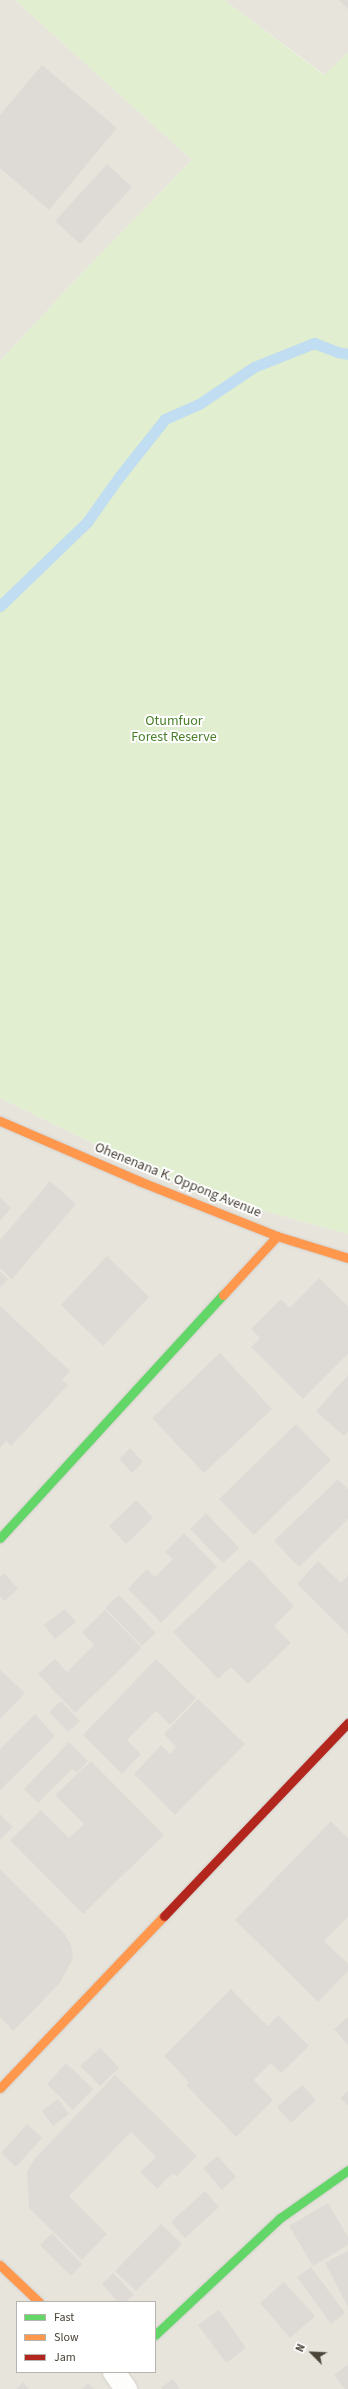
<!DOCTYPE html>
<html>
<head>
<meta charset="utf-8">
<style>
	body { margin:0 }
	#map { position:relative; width:348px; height:2389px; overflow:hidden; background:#f4f2ee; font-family:"Source Sans 3",sans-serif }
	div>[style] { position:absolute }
	.residential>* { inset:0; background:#e7e4dc }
	.green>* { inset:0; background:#e1eecf }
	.stream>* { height:11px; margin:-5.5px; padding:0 5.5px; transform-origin:5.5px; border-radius:5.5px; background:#c0ddf1 }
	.building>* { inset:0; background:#dedbd6 }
	.roads { filter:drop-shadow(0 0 1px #d2d0cb) drop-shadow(0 0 1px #d2d0cb) }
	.street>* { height:22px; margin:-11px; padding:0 11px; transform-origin:11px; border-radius:11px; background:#fdfdfc }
	.fast>* { height:9px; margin:-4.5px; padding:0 4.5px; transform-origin:4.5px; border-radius:4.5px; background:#63d668 }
	.slow>* { height:9px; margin:-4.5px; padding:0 4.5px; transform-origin:4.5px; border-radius:4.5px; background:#ff974d }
	.jam>* { height:9px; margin:-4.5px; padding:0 4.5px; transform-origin:4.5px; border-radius:4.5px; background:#b3261e }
	span { translate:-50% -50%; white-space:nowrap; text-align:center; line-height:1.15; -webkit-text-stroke:4px #fff; paint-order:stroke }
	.park-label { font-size:14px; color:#4a7f2a }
	.street-label { font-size:14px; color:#4b4439 }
	.legend { position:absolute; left:16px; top:2301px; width:140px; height:72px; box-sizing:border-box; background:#fff; border:1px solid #b7b4b0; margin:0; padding:5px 7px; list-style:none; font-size:12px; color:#4b4439 }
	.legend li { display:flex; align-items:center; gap:8px; height:20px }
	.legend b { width:20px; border:1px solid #b7b4b0 }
	.north { position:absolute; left:292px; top:2333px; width:40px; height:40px; -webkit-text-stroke:3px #fff; paint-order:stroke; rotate:294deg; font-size:11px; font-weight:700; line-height:16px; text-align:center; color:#4b4439 }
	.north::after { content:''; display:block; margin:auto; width:14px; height:18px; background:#4b4439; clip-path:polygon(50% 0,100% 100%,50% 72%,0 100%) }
</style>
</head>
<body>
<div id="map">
	<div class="residential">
		<div style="clip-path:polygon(0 0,15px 0,192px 160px,82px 273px,0 361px)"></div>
		<div style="clip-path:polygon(224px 0,348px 0,348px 52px,325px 75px)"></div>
		<div style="clip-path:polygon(evenodd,0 1098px,189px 1190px,348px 1234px,348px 2389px,0 2389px,0 1098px,17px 2302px,155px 2302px,155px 2372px,17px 2372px,17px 2302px)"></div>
	</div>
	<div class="green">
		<div style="clip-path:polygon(15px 0,224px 0,324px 75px,348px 52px,348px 1234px,189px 1190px,0 1098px,0 361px,82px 273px,192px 160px)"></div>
	</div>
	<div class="stream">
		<div style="left:0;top:606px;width:121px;rotate:-44deg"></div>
		<div style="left:87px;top:522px;width:55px;rotate:-54.6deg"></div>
		<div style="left:119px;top:477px;width:74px;rotate:-51.6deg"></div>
		<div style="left:165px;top:419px;width:37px;rotate:-24deg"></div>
		<div style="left:199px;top:404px;width:66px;rotate:-33.9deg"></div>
		<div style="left:254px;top:367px;width:65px;rotate:-21.8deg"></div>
		<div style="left:314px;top:343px;width:25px;rotate:21deg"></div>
		<div style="left:337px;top:352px;width:11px;rotate:10deg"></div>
	</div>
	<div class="building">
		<div style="clip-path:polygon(339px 0,348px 0,348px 9px)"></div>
		<div style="clip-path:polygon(42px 65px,117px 128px,49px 210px,0 168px,0 115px)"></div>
		<div style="clip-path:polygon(107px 164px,132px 187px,80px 244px,55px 221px)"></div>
		<div style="clip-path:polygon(50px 1181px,76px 1204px,12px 1279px,0 1268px,0 1240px)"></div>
		<div style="clip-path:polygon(0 1197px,11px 1208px,0 1221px)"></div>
		<div style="clip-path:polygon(107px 1256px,149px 1297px,103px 1346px,61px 1305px)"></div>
		<div style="clip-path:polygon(0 1271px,8px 1279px,0 1288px)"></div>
		<div style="clip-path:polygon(319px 1278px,348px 1306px,348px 1354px,303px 1399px,251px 1347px,260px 1338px,251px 1329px,281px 1299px,290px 1308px)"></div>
		<div style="clip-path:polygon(0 1306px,70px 1371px,62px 1380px,68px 1385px,11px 1446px,6px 1441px,0 1448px)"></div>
		<div style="clip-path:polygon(220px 1353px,272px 1409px,204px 1473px,152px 1418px)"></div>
		<div style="clip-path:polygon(348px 1375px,348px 1431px,344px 1436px,316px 1411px)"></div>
		<div style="clip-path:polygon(296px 1424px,331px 1460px,254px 1535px,219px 1499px)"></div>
		<div style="clip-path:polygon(130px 1448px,143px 1462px,132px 1473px,119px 1459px)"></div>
		<div style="clip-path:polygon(338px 1479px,348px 1489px,348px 1519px,299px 1567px,274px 1541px)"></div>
		<div style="clip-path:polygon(136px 1500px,153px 1518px,126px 1544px,109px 1526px)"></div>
		<div style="clip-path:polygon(206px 1513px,239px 1548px,223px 1563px,190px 1529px)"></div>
		<div style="clip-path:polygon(184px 1533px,217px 1567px,161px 1623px,128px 1589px,147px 1569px,155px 1577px,173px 1559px,165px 1552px)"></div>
		<div style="clip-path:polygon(250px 1559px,294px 1606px,274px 1626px,291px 1643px,248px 1684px,231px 1667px,218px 1679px,173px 1632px)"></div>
		<div style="clip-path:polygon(318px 1561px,341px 1583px,348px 1575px,348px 1634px,297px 1584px)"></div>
		<div style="clip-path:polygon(4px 1573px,18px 1589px,4px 1601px,0 1596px,0 1577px)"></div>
		<div style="clip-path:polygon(119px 1595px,156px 1633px,142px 1646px,105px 1608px)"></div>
		<div style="clip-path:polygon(65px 1609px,76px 1622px,55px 1639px,44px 1625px)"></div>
		<div style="clip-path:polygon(105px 1610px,142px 1648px,75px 1713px,38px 1674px,55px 1659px,67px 1672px,94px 1645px,82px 1632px)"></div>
		<div style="clip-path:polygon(156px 1659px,196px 1698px,170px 1725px,156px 1711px,127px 1740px,141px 1754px,122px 1774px,83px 1735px)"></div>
		<div style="clip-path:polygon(0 1670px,25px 1693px,0 1719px)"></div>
		<div style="clip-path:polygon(198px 1699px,245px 1744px,175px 1815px,134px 1774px,161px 1745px,170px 1754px,176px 1747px,164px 1734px)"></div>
		<div style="clip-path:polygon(61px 1701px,80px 1721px,68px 1732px,49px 1712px)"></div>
		<div style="clip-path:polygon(35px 1714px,55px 1736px,0 1790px,0 1749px)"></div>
		<div style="clip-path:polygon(69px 1742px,88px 1761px,77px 1773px,72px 1769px,38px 1803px,24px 1789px)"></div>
		<div style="clip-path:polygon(91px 1761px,164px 1835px,83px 1914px,10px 1840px,41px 1810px,69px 1838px,84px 1824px,55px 1795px)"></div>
		<div style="clip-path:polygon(0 1814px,13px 1827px,0 1840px)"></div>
		<div style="clip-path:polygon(331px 1821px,348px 1838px,348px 1917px,324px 1941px,348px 1964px,348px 1971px,318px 2002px,235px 1920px)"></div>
		<div style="clip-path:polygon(0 1869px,63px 1932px,71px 1944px,73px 1958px,60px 1983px,13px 2031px,0 2017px)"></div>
		<div style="clip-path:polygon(231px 1989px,268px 2026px,278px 2015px,309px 2046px,281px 2073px,271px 2063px,254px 2080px,273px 2100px,236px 2137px,186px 2085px,189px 2082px,164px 2056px)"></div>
		<div style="clip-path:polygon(348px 2017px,348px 2045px,334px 2029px)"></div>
		<div style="clip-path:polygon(100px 2048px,119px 2068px,100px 2086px,80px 2066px)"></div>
		<div style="clip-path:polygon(66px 2063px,93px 2089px,73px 2110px,47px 2084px)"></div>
		<div style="clip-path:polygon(115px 2075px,197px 2156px,177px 2176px,173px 2173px,157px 2189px,140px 2172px,156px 2157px,131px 2132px,69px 2196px,107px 2234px,82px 2260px,29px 2208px,27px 2171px,35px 2158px)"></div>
		<div style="clip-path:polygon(302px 2085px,316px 2100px,291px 2123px,277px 2107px)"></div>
		<div style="clip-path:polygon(348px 2091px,348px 2106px,340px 2098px)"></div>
		<div style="clip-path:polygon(58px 2099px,69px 2114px,53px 2126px,42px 2111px)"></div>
		<div style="clip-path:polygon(27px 2124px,42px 2138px,16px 2167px,1px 2153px)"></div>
		<div style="clip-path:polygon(218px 2156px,236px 2177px,222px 2190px,203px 2168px)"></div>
		<div style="clip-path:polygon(205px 2191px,219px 2207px,185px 2238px,171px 2222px)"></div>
		<div style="clip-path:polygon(328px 2203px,348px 2237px,348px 2245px,313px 2266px,289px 2226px)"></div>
		<div style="clip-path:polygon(161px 2224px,182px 2244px,136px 2291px,115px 2271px)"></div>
		<div style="clip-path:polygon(52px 2233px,82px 2264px,71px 2276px,40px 2245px)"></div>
		<div style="clip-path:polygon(348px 2251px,348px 2307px,325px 2263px)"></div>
		<div style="clip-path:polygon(311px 2267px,345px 2313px,331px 2324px,297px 2277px)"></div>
		<div style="clip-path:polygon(113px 2273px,134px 2295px,125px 2302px,118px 2302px,102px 2284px)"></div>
		<div style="clip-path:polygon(284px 2282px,315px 2316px,290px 2338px,260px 2303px)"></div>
		<div style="clip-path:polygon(219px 2310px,246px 2348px,226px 2363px,198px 2325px)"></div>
		<div style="clip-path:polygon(348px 2364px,348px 2389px,345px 2389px,334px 2375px)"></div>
		<div style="clip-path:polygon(173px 2379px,180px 2389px,162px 2389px,161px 2387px)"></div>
		<div style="clip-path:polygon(23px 2382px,29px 2389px,16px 2389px)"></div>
		<div style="clip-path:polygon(88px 2383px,94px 2389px,82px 2389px)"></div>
	</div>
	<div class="roads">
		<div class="street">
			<div style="left:114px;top:2372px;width:21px;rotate:55deg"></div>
		</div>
		<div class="fast">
			<div style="left:0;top:1538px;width:330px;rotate:-47.5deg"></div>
			<div style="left:155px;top:2335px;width:171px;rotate:-43.1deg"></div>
			<div style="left:280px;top:2218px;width:83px;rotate:-35.2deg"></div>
		</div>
		<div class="slow">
			<div style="left:0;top:1121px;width:151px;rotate:23.3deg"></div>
			<div style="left:139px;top:1181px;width:149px;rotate:21.7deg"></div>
			<div style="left:277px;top:1236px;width:74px;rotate:17.2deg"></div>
			<div style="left:223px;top:1295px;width:80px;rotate:-47.5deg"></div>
			<div style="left:0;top:2088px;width:238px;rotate:-46.4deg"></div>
			<div style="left:0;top:2265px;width:54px;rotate:43.5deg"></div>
		</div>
		<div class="jam">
			<div style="left:164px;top:1916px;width:267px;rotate:-46.4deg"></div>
		</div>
	</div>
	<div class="park-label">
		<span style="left:174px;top:729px">Otumfuor<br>Forest Reserve</span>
	</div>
	<div class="street-label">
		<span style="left:178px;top:1180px;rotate:22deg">Ohenenana K. Oppong Avenue</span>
	</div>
	<ul class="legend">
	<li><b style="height:5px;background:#63d668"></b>Fast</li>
	<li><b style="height:5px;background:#ff974d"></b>Slow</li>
	<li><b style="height:5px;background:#b3261e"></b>Jam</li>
	</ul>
	<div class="north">N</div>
</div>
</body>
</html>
